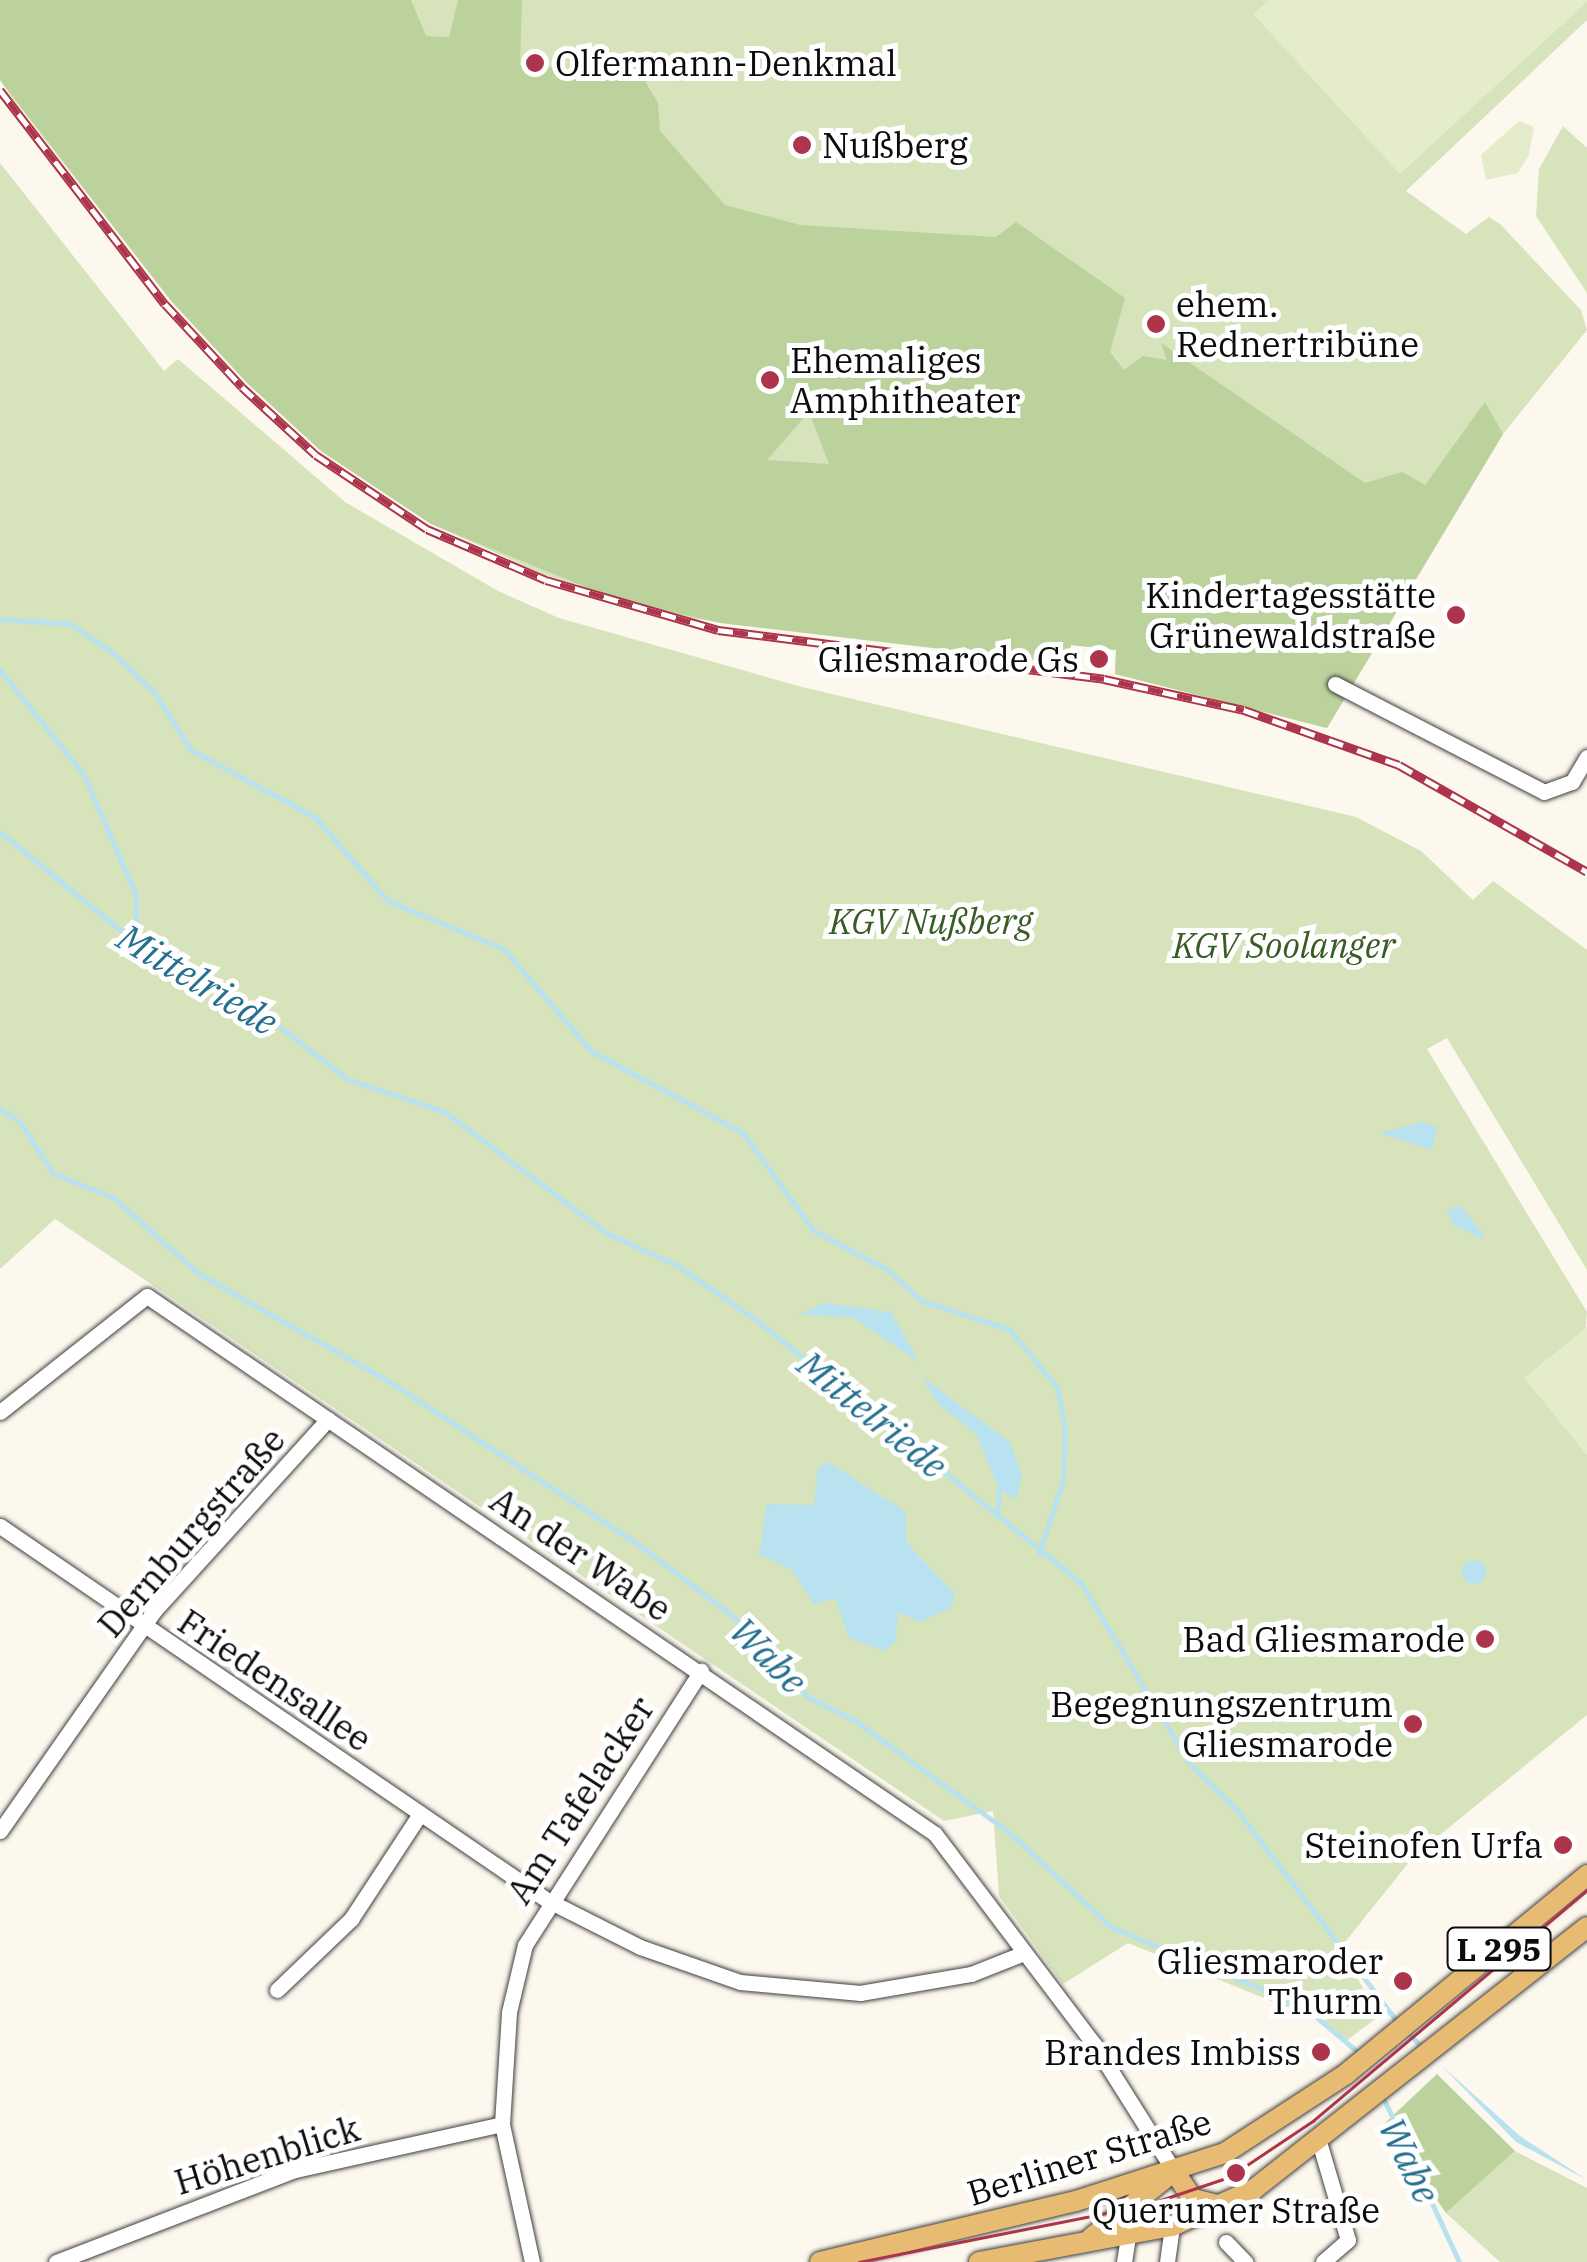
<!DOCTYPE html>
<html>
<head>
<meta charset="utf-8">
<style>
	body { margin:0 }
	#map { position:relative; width:1587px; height:2262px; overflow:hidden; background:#fdf8ee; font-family:"IBM Plex Serif",serif }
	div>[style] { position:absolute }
	.green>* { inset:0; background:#d6e3bb }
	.forest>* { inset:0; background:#bcd29d }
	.pitch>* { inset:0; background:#e5eccc }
	.water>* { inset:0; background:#b8e2ef }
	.round { border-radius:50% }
	.stream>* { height:5px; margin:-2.5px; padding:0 2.5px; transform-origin:2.5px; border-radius:2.5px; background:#b8e2ef }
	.roads { filter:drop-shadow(0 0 2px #3f3f3f) drop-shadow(0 0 2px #3f3f3f) }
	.minor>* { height:15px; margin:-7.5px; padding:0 7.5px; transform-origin:7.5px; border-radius:7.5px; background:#fff }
	.major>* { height:20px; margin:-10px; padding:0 10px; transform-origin:10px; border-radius:10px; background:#e8bb72 }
	.tram>* { height:2.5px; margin:-1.25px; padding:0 1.25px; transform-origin:1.25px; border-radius:1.25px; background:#ac354b }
	.rail>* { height:9px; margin-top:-4.5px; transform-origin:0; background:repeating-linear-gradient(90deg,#fff 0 15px,#ac354b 0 30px); box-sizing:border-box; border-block:2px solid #ac354b }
	.dots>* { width:28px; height:28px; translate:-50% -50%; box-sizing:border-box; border:5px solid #fff; border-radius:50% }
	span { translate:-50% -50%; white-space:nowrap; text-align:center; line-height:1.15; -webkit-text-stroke:10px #fff; paint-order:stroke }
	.shield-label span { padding:2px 8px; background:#fff; border:2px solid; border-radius:8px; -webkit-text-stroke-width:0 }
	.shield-label { font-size:32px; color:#0c0c0c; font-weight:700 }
	.poi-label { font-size:35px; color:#0c0c0c }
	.left { translate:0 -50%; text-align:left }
	.right { translate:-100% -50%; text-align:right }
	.park-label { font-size:35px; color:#385c25; font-style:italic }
	.street-label { font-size:35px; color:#0c0c0c }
	.water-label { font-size:38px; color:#25708f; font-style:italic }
</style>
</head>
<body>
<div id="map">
	<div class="green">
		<div style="clip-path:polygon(0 0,1587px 0,1587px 20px,1406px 191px,1466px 234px,1489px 217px,1500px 224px,1581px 310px,1587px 330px,1503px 434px,1327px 728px,1115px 674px,1116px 650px,1071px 645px,1068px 664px,687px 618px,545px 575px,431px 524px,321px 451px,172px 302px,10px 95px,0 80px)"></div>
		<div style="clip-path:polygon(1563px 126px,1587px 148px,1587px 293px,1536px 216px,1539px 169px)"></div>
		<div style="clip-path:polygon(0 163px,164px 371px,178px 359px,345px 502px,498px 591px,559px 618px,802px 687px,1356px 817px,1421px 851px,1473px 900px,1493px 881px,1587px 950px,1587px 1270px,1447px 1038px,1427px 1049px,1587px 1312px,1576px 1441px,1587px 1455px,1587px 1715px,1414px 1856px,1341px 1947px,1378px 2017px,1346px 2041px,1318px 2020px,1128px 1943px,1063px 1984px,999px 1896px,993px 1811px,944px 1821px,55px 1219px,0 1269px)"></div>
		<div style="clip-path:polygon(1515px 2151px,1587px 2188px,1587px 2262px,1500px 2262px,1446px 2213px)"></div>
	</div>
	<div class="forest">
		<div style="clip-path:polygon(evenodd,0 0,411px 0,426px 36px,449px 37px,458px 0,522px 0,520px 65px,570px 69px,605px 48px,636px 66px,658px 103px,660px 131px,725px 205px,800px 225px,996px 237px,1016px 222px,1125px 298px,1110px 352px,1124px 370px,1143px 356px,1167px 360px,1161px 343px,1365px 483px,1402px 472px,1425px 485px,1485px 402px,1503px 434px,1327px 728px,1115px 674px,1116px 650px,1071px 645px,1068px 664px,720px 623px,615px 599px,431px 524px,321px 451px,247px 383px,172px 302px,0 80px,0 0,809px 412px,829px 464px,768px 460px,767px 460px,809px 412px)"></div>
		<div style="clip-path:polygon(1437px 2074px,1515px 2151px,1446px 2213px,1384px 2124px)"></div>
	</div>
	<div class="pitch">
		<div style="clip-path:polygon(1269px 0,1587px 0,1587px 2px,1400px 174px,1253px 14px)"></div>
		<div style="clip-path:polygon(1519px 121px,1534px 127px,1529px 155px,1518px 173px,1486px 180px,1481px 155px)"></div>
		<div style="clip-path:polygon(1587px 1327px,1587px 1455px,1524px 1378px)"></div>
	</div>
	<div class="water">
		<div style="clip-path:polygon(1422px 1122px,1437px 1127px,1432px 1150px,1380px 1133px)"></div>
		<div style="clip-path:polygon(1461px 1206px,1484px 1235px,1482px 1239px,1454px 1225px,1447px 1210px)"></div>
		<div style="clip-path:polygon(824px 1303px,891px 1312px,920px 1363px,852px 1317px,799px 1315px)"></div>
		<div style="clip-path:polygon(922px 1377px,1010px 1442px,1022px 1476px,1016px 1500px,999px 1489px,976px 1434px,938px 1404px)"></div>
		<div style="clip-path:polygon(829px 1462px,906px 1512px,907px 1543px,955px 1594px,951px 1608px,920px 1622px,898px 1612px,896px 1642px,884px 1651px,849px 1638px,835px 1598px,814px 1605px,791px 1569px,759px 1555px,767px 1504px,814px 1505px,818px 1467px)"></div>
		<div class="round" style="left:1462px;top:1560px;width:24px;height:24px"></div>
		<div style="clip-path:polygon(1441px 2065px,1520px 2136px,1587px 2180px,1516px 2142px)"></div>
	</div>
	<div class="stream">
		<div style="left:0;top:619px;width:71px;rotate:4deg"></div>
		<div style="left:71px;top:624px;width:50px;rotate:34.3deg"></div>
		<div style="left:112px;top:652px;width:58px;rotate:43.6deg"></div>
		<div style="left:154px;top:692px;width:69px;rotate:57.5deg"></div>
		<div style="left:191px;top:750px;width:141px;rotate:28.4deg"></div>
		<div style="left:315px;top:817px;width:111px;rotate:49deg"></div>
		<div style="left:388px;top:901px;width:126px;rotate:22.5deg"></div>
		<div style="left:504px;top:949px;width:134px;rotate:49.5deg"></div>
		<div style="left:591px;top:1051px;width:173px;rotate:28.3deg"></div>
		<div style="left:743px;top:1133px;width:120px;rotate:54.2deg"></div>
		<div style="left:813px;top:1230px;width:85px;rotate:28.1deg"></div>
		<div style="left:888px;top:1270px;width:46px;rotate:42.4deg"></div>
		<div style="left:922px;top:1301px;width:91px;rotate:17.8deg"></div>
		<div style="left:1009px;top:1329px;width:75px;rotate:50.4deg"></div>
		<div style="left:1057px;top:1387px;width:43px;rotate:79.2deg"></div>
		<div style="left:1065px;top:1429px;width:51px;rotate:92.2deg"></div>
		<div style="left:1063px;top:1480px;width:77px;rotate:108.2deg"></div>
		<div style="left:0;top:670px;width:134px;rotate:51.3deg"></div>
		<div style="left:84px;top:775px;width:131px;rotate:66.6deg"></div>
		<div style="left:136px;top:895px;width:48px;rotate:90deg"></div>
		<div style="left:0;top:832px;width:176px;rotate:39.2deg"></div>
		<div style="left:136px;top:943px;width:122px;rotate:27.4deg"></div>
		<div style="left:244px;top:999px;width:130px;rotate:37.8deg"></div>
		<div style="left:347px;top:1079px;width:103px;rotate:18.6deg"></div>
		<div style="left:445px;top:1112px;width:200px;rotate:36.9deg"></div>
		<div style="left:605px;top:1232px;width:81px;rotate:25deg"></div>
		<div style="left:678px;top:1266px;width:98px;rotate:34.7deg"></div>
		<div style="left:759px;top:1322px;width:414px;rotate:39deg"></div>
		<div style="left:1081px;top:1583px;width:210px;rotate:59deg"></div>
		<div style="left:1189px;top:1763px;width:67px;rotate:44.4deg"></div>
		<div style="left:1237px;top:1810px;width:268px;rotate:52.9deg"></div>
		<div style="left:0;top:1109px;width:24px;rotate:33deg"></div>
		<div style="left:20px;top:1122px;width:61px;rotate:57.1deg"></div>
		<div style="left:53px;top:1173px;width:66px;rotate:22.3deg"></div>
		<div style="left:114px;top:1198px;width:113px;rotate:41.8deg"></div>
		<div style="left:198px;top:1273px;width:221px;rotate:29.6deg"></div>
		<div style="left:390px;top:1382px;width:296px;rotate:33.2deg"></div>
		<div style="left:638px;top:1544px;width:116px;rotate:37.3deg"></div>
		<div style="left:730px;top:1614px;width:114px;rotate:46.8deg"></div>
		<div style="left:808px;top:1697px;width:51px;rotate:26.6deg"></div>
		<div style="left:854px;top:1720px;width:193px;rotate:35.9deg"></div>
		<div style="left:1010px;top:1833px;width:138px;rotate:42.9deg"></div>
		<div style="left:1111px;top:1927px;width:208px;rotate:22.4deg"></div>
		<div style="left:1303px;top:2006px;width:73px;rotate:40deg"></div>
		<div style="left:997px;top:1516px;width:27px;rotate:-86deg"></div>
		<div style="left:1407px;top:2032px;width:24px;rotate:45deg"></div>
		<div style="left:1381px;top:2093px;width:186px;rotate:65.2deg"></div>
	</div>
	<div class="roads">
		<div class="minor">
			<div style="left:1335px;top:684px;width:235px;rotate:27.3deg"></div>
			<div style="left:1544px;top:792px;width:30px;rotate:-20deg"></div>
			<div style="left:1572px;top:782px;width:29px;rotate:-59deg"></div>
			<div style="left:0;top:1412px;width:187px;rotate:-38.3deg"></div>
			<div style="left:147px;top:1296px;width:954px;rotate:34.32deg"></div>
			<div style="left:935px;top:1834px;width:263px;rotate:52.9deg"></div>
			<div style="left:1094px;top:2044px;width:150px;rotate:57.8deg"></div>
			<div style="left:0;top:1526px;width:663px;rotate:34.36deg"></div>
			<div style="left:547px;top:1900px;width:104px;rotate:26.8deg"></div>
			<div style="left:640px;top:1947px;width:106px;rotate:19.3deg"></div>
			<div style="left:740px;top:1982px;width:121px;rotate:5.2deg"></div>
			<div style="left:860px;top:1993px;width:113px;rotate:-9.7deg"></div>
			<div style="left:971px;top:1974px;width:57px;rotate:-21.6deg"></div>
			<div style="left:0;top:1831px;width:269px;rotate:-55deg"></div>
			<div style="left:154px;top:1611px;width:259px;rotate:-47.8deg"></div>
			<div style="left:277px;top:1990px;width:103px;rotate:-43.8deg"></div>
			<div style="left:351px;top:1919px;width:126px;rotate:-56.7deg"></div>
			<div style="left:1320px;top:2145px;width:99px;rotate:73.6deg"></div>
			<div style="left:1348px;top:2240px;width:33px;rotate:139deg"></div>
			<div style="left:1226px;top:2242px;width:28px;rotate:46deg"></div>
			<div style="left:56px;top:2262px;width:256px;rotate:-21.1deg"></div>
			<div style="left:295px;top:2170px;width:212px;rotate:-12.5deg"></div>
			<div style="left:532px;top:2262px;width:141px;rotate:-102.3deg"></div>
			<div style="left:502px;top:2124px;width:112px;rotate:-86.4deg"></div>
			<div style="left:509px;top:2012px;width:69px;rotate:-76.6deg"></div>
			<div style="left:525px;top:1945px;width:326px;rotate:-57.3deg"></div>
			<div style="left:1124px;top:2262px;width:25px;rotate:-81deg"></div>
			<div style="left:1167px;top:2262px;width:36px;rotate:-82deg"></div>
		</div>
		<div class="major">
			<div style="left:1174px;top:2171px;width:34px;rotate:56deg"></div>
			<div style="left:1193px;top:2199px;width:29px;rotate:14deg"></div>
			<div style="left:1091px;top:2238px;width:100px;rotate:-38.9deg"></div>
			<div style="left:820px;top:2262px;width:263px;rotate:-13.4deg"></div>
			<div style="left:1076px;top:2201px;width:157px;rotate:-17.9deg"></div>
			<div style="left:1225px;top:2153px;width:145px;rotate:-33.1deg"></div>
			<div style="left:1346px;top:2074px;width:313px;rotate:-39.5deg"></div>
			<div style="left:979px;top:2262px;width:196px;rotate:-10.6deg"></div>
			<div style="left:1172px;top:2226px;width:89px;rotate:-24deg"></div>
			<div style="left:1253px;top:2190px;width:425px;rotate:-38.2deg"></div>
		</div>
	</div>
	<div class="tram">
		<div style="left:859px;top:2262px;width:293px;rotate:-11.2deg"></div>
		<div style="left:1146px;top:2205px;width:88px;rotate:-18.6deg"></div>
		<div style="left:1229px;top:2177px;width:102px;rotate:-33.8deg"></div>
		<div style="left:1314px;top:2120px;width:357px;rotate:-40.1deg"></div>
	</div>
	<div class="rail">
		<div style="left:0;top:90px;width:270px;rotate:52.4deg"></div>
		<div style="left:165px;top:304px;width:113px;rotate:47.1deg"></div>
		<div style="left:242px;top:387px;width:100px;rotate:42.6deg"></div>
		<div style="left:316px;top:455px;width:133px;rotate:33.7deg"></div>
		<div style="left:427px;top:529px;width:129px;rotate:23.2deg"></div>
		<div style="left:546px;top:580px;width:179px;rotate:16.2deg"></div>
		<div style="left:718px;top:630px;width:389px;rotate:7.2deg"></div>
		<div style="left:1104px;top:679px;width:143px;rotate:12.5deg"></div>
		<div style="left:1244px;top:710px;width:164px;rotate:19.5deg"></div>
		<div style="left:1399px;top:765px;width:216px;rotate:29.6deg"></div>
	</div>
	<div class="dots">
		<div style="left:535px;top:63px;background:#ac354b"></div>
		<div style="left:802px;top:145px;background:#ac354b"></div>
		<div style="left:1156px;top:324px;background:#ac354b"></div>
		<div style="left:770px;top:380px;background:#ac354b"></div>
		<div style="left:1456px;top:615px;background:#ac354b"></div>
		<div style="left:1099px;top:659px;background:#ac354b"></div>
		<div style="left:1485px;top:1639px;background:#ac354b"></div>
		<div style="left:1413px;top:1724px;background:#ac354b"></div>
		<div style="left:1563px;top:1845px;background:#ac354b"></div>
		<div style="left:1403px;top:1981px;background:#ac354b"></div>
		<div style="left:1321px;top:2052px;background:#ac354b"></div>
		<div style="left:1236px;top:2173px;background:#ac354b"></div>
	</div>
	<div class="shield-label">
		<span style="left:1499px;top:1949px">L 295</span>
	</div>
	<div class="poi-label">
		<span class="left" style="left:555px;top:63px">Olfermann-Denkmal</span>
		<span class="left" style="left:822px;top:145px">Nußberg</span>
		<span class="left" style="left:1176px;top:324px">ehem.<br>Rednertribüne</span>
		<span class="left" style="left:790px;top:380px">Ehemaliges<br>Amphitheater</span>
		<span class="right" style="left:1436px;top:615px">Kindertagesstätte<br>Grünewaldstraße</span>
		<span class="right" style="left:1079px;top:659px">Gliesmarode Gs</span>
		<span class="right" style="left:1465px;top:1639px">Bad Gliesmarode</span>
		<span class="right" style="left:1393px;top:1724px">Begegnungszentrum<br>Gliesmarode</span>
		<span class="right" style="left:1543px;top:1845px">Steinofen Urfa</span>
		<span class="right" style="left:1383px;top:1981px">Gliesmaroder<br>Thurm</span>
		<span class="right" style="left:1301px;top:2052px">Brandes Imbiss</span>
		<span style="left:1236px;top:2210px">Querumer Straße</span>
	</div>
	<div class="park-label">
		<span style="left:931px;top:921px">KGV Nußberg</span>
		<span style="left:1284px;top:945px">KGV Soolanger</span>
	</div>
	<div class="street-label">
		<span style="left:191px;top:1532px;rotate:-49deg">Dernburgstraße</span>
		<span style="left:581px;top:1554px;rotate:34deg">An der Wabe</span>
		<span style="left:275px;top:1680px;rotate:34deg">Friedensallee</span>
		<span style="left:580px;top:1800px;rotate:-57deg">Am Tafelacker</span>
		<span style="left:267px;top:2155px;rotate:-17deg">Höhenblick</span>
		<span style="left:1089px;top:2157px;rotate:-17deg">Berliner Straße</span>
	</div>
	<div class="water-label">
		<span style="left:198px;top:979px;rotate:31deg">Mittelriede</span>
		<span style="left:873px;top:1414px;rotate:39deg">Mittelriede</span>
		<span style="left:769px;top:1655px;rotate:45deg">Wabe</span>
		<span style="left:1410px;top:2160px;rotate:64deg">Wabe</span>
	</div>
</div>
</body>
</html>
